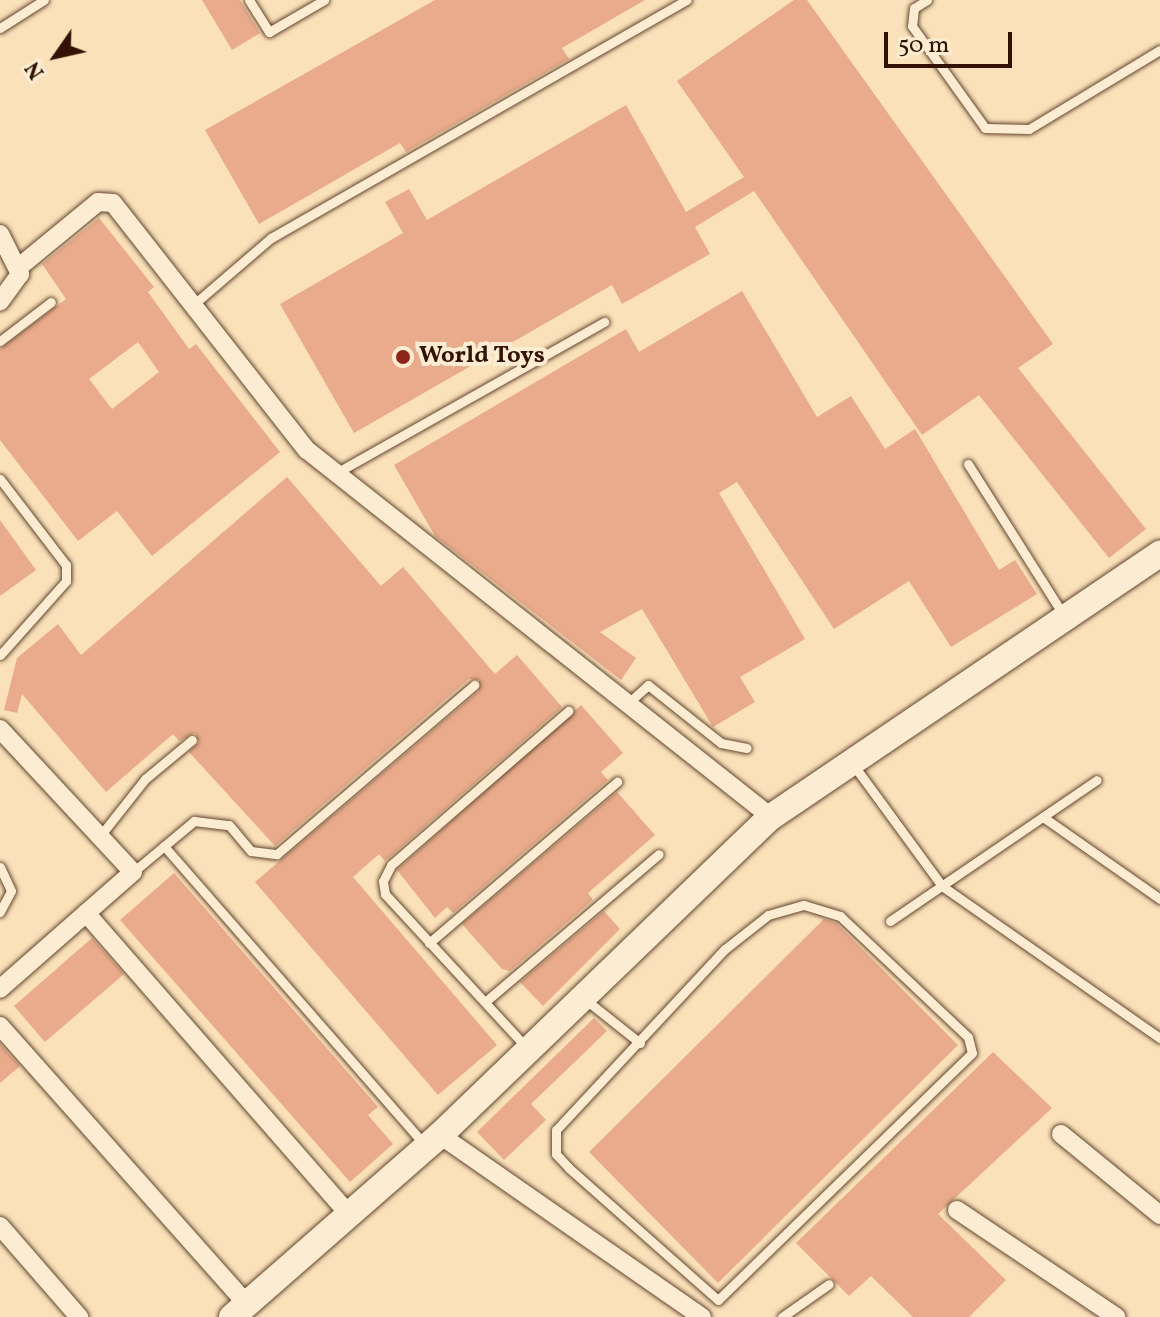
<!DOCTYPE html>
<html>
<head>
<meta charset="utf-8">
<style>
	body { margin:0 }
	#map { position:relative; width:1160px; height:1317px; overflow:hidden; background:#fae1b9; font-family:Vollkorn,serif }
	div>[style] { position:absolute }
	.building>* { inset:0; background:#e9ab8b }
	.roads { filter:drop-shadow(0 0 2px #654630) drop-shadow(0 0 2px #654630) }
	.lane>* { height:9px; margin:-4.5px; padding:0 4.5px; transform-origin:4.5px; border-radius:4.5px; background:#fcecd2 }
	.street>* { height:18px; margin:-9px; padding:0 9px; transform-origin:9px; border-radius:9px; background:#fcecd2 }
	.secondary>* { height:26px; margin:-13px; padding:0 13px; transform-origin:13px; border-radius:13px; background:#fcecd2 }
	.dots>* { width:22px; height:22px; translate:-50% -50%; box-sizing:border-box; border:4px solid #fcecd2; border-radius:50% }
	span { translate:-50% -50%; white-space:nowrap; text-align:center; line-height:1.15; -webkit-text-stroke:8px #fcecd2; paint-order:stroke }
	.poi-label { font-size:24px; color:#331203; font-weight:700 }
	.left { translate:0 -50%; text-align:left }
	.north { position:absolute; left:16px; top:16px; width:80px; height:80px; -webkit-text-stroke:6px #fcecd2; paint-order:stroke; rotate:236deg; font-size:22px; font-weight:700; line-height:32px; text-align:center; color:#331203 }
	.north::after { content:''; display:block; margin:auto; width:28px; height:36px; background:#331203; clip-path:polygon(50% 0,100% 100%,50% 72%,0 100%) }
	.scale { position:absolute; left:884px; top:32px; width:128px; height:36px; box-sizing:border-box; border:4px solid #331203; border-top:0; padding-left:10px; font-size:24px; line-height:28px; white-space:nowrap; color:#331203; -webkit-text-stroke:6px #fcecd2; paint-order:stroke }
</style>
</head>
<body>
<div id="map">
	<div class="building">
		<div style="clip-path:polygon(202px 0,240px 0,260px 33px,232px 50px)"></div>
		<div style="clip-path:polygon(435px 0,645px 0,562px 48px,569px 59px,406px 152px,400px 143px,259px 224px,205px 130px)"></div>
		<div style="clip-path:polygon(794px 0,807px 0,1053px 344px,1018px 368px,1146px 529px,1109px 558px,979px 395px,922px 435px,754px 191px,695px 227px,710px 254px,622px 304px,612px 285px,354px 433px,280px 304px,403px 233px,385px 202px,409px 189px,427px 220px,626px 105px,686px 212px,744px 177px,677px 81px)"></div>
		<div style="clip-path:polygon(evenodd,99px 218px,154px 287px,148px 292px,189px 349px,196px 344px,280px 452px,152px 556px,117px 511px,78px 541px,0 440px,0 349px,66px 299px,42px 264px,99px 218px,138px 342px,159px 372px,112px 409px,89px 379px,138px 342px)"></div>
		<div style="clip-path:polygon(742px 291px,817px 417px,851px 396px,885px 449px,915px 429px,999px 570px,1015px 560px,1037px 594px,951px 647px,909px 581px,834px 629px,737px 482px,719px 493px,805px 639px,740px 677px,755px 702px,713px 727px,642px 609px,600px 632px,636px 658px,621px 680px,435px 536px,394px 465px,626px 329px,639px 352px)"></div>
		<div style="clip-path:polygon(287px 477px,381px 586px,403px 567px,495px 674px,517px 655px,562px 707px,385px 861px,379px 854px,353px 877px,497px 1045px,438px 1095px,255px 882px,479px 691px,479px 680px,469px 679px,275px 846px,189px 752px,199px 742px,195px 733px,179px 741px,173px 734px,106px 792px,22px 694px,17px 713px,4px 710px,17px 658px,58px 624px,81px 655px)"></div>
		<div style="clip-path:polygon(0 520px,36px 570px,0 596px)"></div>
		<div style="clip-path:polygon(581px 705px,623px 753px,601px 772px,608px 780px,453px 913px,447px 907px,435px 918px,397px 870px)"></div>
		<div style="clip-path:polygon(617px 792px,655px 835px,588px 893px,593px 900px,510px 971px,502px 969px,462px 924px)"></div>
		<div style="clip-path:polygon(174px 873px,378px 1107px,368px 1115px,393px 1144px,350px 1182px,120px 920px)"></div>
		<div style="clip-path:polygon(604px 911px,620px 929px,543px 1006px,520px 982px)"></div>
		<div style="clip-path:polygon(824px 919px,836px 923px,958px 1045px,718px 1283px,589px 1152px)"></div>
		<div style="clip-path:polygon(92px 938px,124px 974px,45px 1042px,14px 1006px)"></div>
		<div style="clip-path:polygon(594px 1018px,607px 1031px,531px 1104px,546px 1120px,504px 1160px,477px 1132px)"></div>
		<div style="clip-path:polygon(0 1044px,20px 1066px,0 1083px)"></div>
		<div style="clip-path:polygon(993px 1052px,1052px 1108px,938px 1214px,1006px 1280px,969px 1317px,913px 1317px,871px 1276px,849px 1296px,796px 1243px)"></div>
	</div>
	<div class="roads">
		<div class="lane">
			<div style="left:249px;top:0;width:38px;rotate:58deg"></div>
			<div style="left:269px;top:32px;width:64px;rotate:-30.2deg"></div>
			<div style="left:927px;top:0;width:15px;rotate:148deg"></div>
			<div style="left:914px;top:8px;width:18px;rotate:96deg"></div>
			<div style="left:912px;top:26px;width:125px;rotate:54.4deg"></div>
			<div style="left:985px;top:128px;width:44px;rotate:1.3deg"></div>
			<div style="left:1029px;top:129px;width:153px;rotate:-31.1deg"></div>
			<div style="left:0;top:28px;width:52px;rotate:-32.5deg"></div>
			<div style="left:193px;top:305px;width:103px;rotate:-40.7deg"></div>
			<div style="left:271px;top:238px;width:479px;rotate:-29.8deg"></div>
			<div style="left:0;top:341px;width:64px;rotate:-37.4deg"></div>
			<div style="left:968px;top:464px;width:180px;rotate:57.7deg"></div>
			<div style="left:336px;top:473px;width:308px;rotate:-29.4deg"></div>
			<div style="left:0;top:479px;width:108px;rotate:52.5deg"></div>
			<div style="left:66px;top:565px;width:16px;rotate:90deg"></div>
			<div style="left:66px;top:581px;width:99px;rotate:131.7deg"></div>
			<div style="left:626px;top:705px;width:30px;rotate:-42deg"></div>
			<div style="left:648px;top:685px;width:93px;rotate:38.5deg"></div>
			<div style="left:721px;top:743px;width:26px;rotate:11deg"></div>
			<div style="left:852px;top:763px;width:152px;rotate:53.8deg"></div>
			<div style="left:942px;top:886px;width:266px;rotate:34.9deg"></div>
			<div style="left:1043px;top:817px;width:143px;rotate:35deg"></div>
			<div style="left:100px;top:836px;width:73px;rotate:-51.7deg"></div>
			<div style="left:145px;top:779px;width:61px;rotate:-39.7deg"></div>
			<div style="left:164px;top:846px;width:397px;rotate:48.9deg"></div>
			<div style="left:0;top:867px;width:26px;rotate:65deg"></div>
			<div style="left:11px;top:891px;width:24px;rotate:118deg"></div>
			<div style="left:133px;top:872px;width:80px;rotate:-39.9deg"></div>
			<div style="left:194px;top:821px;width:35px;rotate:7deg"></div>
			<div style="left:229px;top:825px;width:34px;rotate:50deg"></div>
			<div style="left:251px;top:851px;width:26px;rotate:7deg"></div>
			<div style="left:277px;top:854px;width:260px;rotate:-40.6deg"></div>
			<div style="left:804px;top:905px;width:38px;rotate:17deg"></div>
			<div style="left:840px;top:916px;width:176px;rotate:43.4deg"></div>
			<div style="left:968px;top:1037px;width:16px;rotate:76deg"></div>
			<div style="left:972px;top:1053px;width:354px;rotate:135.8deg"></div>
			<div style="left:718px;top:1300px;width:199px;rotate:-138.5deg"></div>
			<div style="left:569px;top:1168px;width:19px;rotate:-133deg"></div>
			<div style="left:556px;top:1154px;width:24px;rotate:-90deg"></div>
			<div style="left:556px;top:1130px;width:248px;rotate:-47deg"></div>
			<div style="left:725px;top:949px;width:55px;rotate:-38.3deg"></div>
			<div style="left:768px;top:915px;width:37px;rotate:-16deg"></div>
			<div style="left:890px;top:921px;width:250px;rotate:-34.3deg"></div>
			<div style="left:429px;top:943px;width:248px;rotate:-40.6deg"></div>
			<div style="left:586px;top:1000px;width:69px;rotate:38.5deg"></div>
			<div style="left:485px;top:1002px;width:228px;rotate:-40.4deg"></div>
			<div style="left:527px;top:1048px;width:209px;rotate:-132.7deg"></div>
			<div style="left:385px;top:894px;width:13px;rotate:-99deg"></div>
			<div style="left:383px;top:881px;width:18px;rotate:-63deg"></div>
			<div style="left:391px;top:865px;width:235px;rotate:-41deg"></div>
			<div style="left:782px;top:1317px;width:57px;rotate:-35.1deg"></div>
		</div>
		<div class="street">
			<div style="left:0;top:234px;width:45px;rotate:63.4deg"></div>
			<div style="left:20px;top:274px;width:34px;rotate:126deg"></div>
			<div style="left:19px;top:267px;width:102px;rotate:-39.4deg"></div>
			<div style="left:98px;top:202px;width:15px;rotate:4deg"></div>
			<div style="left:113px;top:203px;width:314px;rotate:51.9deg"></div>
			<div style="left:307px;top:450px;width:592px;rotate:38.34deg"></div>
			<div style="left:0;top:729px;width:195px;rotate:47.1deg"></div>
			<div style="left:133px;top:872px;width:177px;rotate:138.7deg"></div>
			<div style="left:86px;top:913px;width:400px;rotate:48.9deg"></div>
			<div style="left:0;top:1026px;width:372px;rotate:48.4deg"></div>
			<div style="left:1061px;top:1134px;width:128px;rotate:39.3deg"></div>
			<div style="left:440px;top:1135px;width:319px;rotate:34.8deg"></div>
			<div style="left:957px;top:1210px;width:192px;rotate:33.9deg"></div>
			<div style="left:0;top:1226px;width:121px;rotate:49deg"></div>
		</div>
		<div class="secondary">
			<div style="left:232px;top:1317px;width:276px;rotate:-41.2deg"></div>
			<div style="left:440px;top:1135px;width:459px;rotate:-43.9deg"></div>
			<div style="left:771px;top:817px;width:470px;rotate:-34.1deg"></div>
		</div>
	</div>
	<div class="dots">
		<div style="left:403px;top:357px;background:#8f2418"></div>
	</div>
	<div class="poi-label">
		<span class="left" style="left:419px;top:357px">World Toys</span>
	</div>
	<div class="north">N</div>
	<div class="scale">50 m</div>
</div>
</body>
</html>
